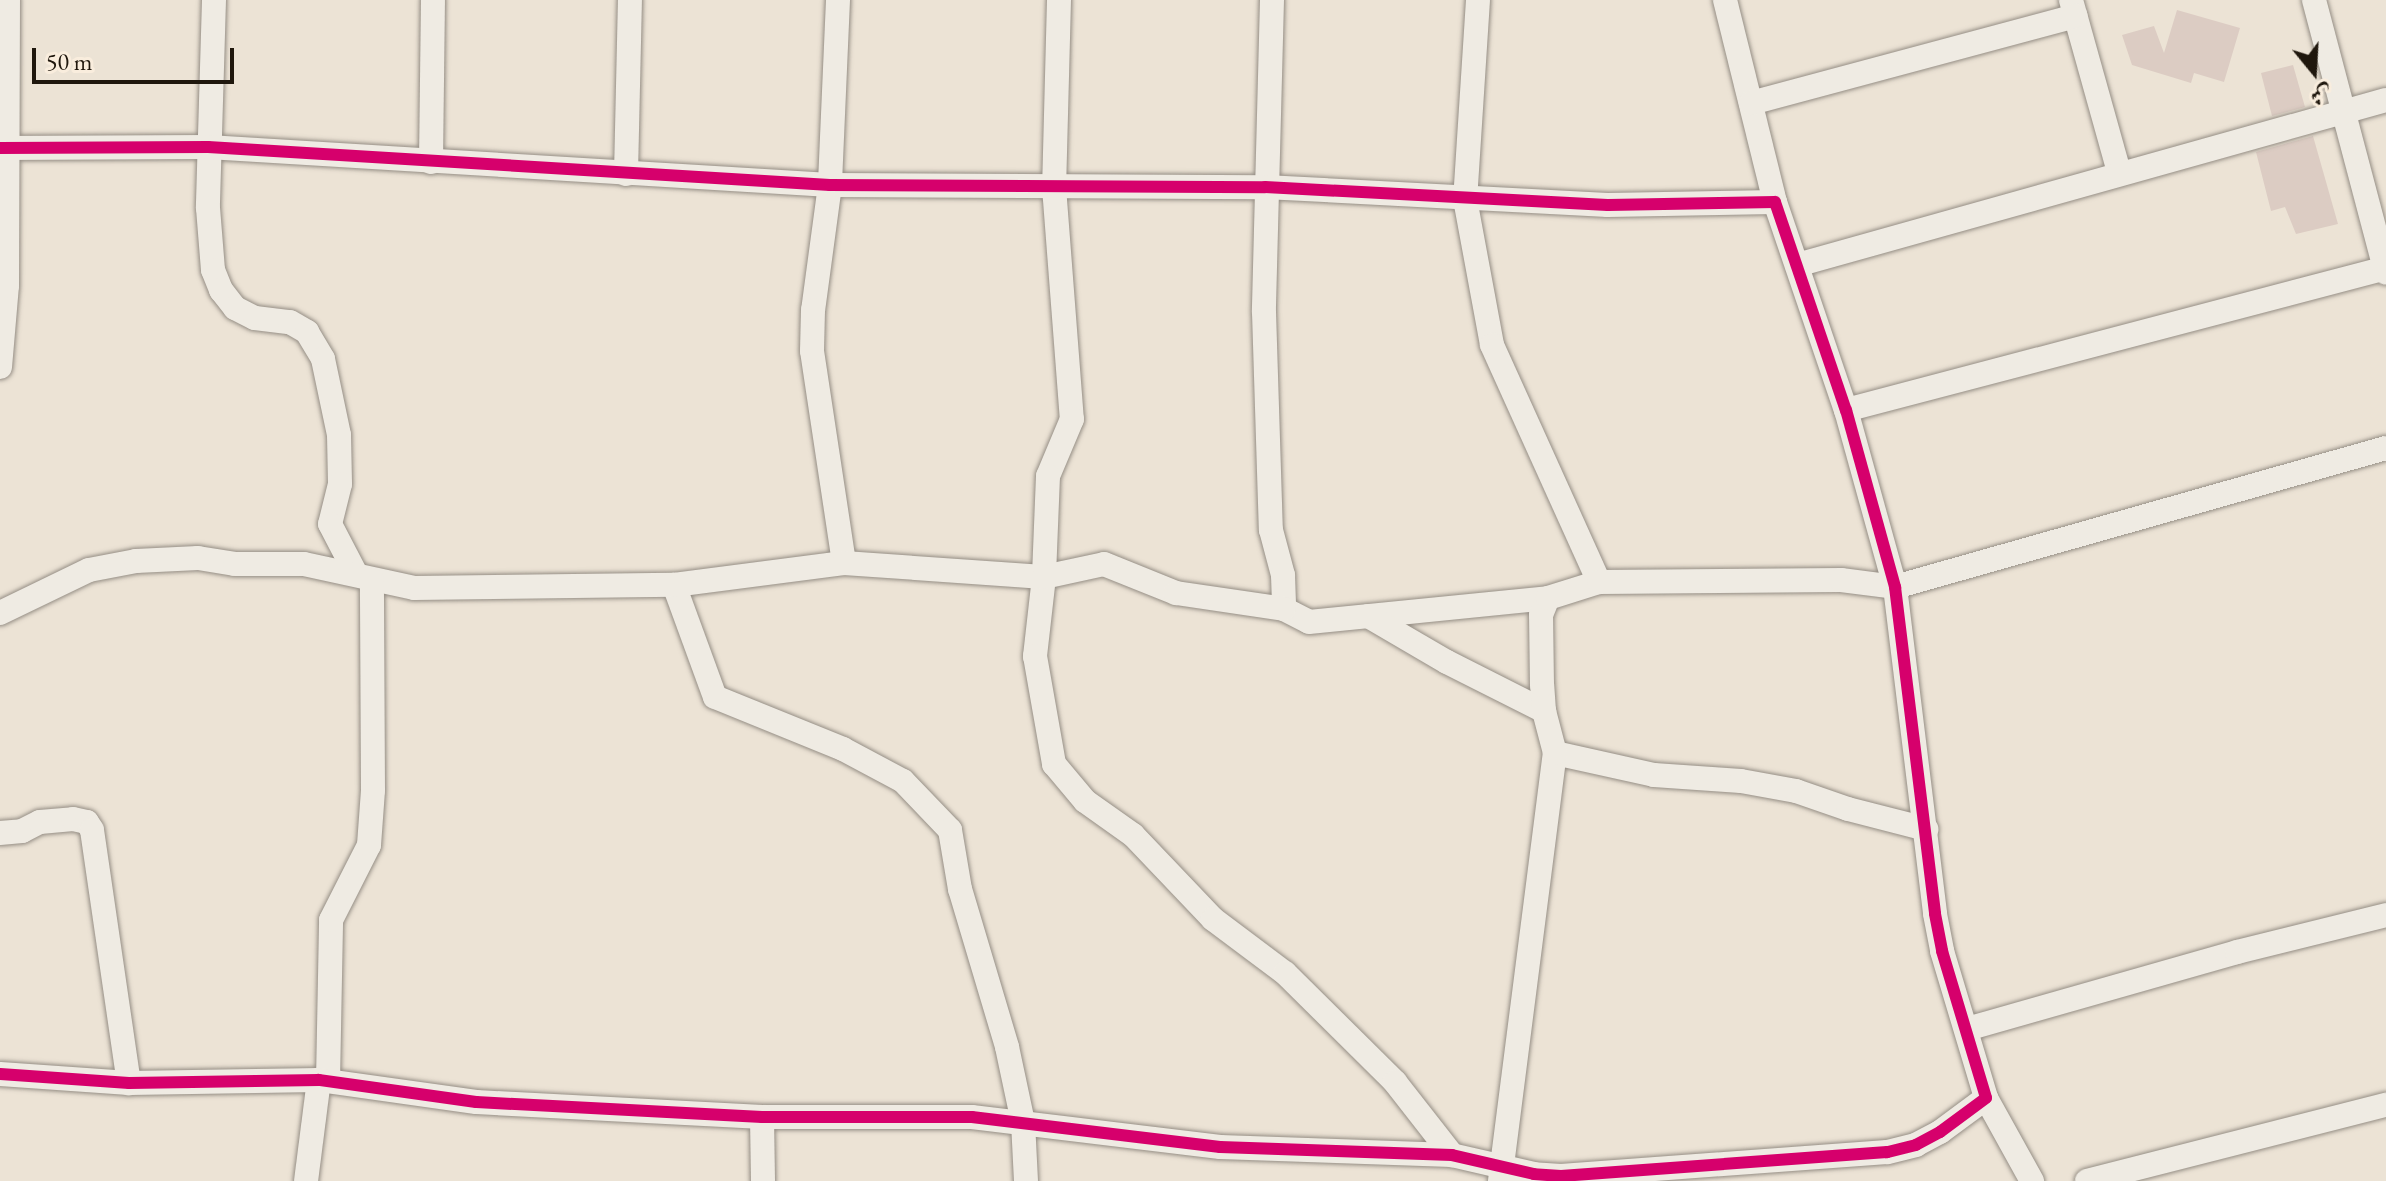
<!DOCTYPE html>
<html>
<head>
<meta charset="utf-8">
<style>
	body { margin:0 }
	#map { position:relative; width:2386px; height:1181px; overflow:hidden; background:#ece3d5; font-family:"EB Garamond",Amiri,serif }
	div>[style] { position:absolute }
	.building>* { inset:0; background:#dcccc3 }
	.roads { filter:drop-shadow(0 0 2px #958e85) drop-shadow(0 0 2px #958e85) }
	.minor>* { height:24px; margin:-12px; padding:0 12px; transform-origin:12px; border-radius:12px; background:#efebe3 }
	.cycleway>* { height:12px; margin:-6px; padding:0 6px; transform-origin:6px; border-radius:6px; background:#d6006c }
	span { translate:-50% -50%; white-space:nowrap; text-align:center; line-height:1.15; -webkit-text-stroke:7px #f9eddd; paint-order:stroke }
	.north { position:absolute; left:2274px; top:32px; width:80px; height:80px; -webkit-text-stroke:6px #f9eddd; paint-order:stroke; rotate:162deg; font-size:22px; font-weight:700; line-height:32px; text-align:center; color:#1f170d }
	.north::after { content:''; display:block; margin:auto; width:28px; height:36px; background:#1f170d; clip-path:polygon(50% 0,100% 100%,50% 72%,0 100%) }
	.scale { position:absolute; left:32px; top:48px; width:202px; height:36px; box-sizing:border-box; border:4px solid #1f170d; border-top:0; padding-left:10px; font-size:24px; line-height:28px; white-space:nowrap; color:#1f170d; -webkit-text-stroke:6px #f9eddd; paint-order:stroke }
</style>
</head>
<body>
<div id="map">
	<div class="building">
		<div style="clip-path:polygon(2177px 10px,2240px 28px,2224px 82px,2194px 73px,2191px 83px,2132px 65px,2122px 35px,2154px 26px,2164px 53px)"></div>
		<div style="clip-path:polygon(2293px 65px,2305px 107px,2272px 116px,2261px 73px)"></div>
		<div style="clip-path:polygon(2313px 136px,2338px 224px,2296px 234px,2285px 207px,2271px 211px,2256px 152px)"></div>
	</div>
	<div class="roads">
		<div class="minor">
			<div style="left:214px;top:0;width:208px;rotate:91.7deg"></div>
			<div style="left:208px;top:208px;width:62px;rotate:85.4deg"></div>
			<div style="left:213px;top:270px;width:22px;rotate:68deg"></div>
			<div style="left:221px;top:290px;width:23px;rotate:52deg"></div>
			<div style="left:235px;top:308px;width:22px;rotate:27deg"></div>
			<div style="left:255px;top:318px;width:35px;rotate:7deg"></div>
			<div style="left:290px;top:322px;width:20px;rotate:30deg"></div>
			<div style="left:307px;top:332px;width:31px;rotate:59deg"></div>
			<div style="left:323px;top:359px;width:78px;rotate:78.1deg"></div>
			<div style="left:339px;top:435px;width:49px;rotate:88.8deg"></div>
			<div style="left:340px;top:484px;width:41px;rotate:104deg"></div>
			<div style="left:330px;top:524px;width:56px;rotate:62.5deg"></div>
			<div style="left:838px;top:0;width:185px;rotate:92.5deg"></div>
			<div style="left:830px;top:185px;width:126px;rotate:97.7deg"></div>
			<div style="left:813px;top:310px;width:41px;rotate:91.4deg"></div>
			<div style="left:812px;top:351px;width:214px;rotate:81.4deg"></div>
			<div style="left:1059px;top:0;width:187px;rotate:91.5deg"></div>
			<div style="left:1054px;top:187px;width:233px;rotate:85.6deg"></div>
			<div style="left:1072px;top:419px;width:62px;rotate:112.8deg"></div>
			<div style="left:1048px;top:476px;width:101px;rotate:92.3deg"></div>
			<div style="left:1044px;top:577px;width:80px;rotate:96.5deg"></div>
			<div style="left:1035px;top:656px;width:110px;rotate:80deg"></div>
			<div style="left:1054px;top:764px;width:48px;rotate:50deg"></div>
			<div style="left:1085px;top:801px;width:59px;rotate:35.3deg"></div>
			<div style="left:1133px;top:835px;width:116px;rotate:46.4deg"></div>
			<div style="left:1213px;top:919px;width:90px;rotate:36.9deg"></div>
			<div style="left:1285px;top:973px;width:155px;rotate:44.7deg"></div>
			<div style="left:1395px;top:1082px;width:93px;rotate:52deg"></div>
			<div style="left:1272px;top:0;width:312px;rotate:91.5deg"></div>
			<div style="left:1264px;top:312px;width:218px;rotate:88.2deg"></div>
			<div style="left:1271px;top:530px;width:47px;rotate:75.1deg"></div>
			<div style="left:1283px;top:575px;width:34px;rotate:88deg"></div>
			<div style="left:1284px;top:609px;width:28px;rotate:27deg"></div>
			<div style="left:1309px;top:622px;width:240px;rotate:-5.7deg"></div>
			<div style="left:1478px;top:0;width:199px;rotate:93.7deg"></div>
			<div style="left:1465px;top:199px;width:148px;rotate:79.5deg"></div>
			<div style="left:1492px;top:345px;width:260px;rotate:65.7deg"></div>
			<div style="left:1725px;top:0;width:208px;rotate:76.1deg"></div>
			<div style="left:2071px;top:0;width:179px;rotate:74.4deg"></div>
			<div style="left:2314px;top:0;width:282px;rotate:75.2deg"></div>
			<div style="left:1751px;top:103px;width:336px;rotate:-15deg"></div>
			<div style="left:0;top:148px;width:208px;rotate:-0.3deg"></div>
			<div style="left:208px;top:147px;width:623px;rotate:3.5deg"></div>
			<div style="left:830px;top:185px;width:435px;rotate:0.3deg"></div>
			<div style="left:1265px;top:187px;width:343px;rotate:3deg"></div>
			<div style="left:1608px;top:205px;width:167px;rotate:-1deg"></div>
			<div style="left:1775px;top:202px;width:220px;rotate:71.2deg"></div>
			<div style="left:1846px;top:410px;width:184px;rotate:74.5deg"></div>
			<div style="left:1895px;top:587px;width:329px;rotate:83deg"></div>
			<div style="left:1935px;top:914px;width:38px;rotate:79deg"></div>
			<div style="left:1942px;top:951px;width:153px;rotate:73.3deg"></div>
			<div style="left:1986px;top:1098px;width:57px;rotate:143.5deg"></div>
			<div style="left:1940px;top:1132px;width:27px;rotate:152deg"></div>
			<div style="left:1916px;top:1145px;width:30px;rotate:166deg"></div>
			<div style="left:1887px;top:1152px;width:327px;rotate:175.8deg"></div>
			<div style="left:1561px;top:1176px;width:27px;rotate:-176deg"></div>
			<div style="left:1534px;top:1174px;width:84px;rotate:-167deg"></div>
			<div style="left:1452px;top:1155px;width:232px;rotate:-178deg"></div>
			<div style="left:1220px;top:1147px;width:250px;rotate:-173.1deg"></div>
			<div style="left:972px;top:1117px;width:210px;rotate:180deg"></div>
			<div style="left:762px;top:1117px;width:286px;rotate:-177deg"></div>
			<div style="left:476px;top:1102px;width:159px;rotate:-172deg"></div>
			<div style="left:319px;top:1080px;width:190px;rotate:179.1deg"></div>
			<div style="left:129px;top:1083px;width:129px;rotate:-176deg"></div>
			<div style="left:431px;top:162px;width:162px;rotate:-89.3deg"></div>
			<div style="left:626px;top:174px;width:174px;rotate:-88.7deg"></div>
			<div style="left:1797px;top:265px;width:612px;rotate:-15.65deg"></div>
			<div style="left:0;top:367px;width:81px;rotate:-85.1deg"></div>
			<div style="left:7px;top:286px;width:286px;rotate:-89.8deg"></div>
			<div style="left:1846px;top:410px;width:558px;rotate:-14.73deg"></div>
			<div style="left:674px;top:585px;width:119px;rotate:69.9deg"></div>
			<div style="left:715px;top:697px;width:138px;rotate:22.1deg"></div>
			<div style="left:843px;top:749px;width:68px;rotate:28.1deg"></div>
			<div style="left:903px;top:781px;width:68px;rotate:46.2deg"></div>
			<div style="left:950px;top:830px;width:60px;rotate:80.4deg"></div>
			<div style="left:960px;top:889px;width:165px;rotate:73.4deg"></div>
			<div style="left:1007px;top:1047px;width:77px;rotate:78deg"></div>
			<div style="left:1023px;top:1122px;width:59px;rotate:87.1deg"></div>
			<div style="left:0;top:613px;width:99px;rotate:-25.8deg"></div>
			<div style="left:89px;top:570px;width:48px;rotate:-10.8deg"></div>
			<div style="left:136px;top:561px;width:62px;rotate:-2.8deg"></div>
			<div style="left:198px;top:558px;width:37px;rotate:9deg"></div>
			<div style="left:235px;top:564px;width:69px"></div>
			<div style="left:304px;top:564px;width:113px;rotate:12.3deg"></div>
			<div style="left:414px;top:588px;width:260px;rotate:-0.7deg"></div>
			<div style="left:674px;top:585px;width:171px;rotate:-7.4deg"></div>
			<div style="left:844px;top:563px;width:200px;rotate:4deg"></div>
			<div style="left:1044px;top:577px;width:61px;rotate:-12.2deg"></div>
			<div style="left:1104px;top:564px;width:78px;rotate:21.9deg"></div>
			<div style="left:1176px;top:593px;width:109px;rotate:8.4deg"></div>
			<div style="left:1368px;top:616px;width:91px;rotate:30.2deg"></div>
			<div style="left:1447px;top:662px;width:109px;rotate:26.8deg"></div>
			<div style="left:1555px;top:753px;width:101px;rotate:12.5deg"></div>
			<div style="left:1654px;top:775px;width:87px;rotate:3.9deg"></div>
			<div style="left:1741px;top:781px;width:56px;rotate:10.3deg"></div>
			<div style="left:1796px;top:791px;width:55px;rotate:19.1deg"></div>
			<div style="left:1848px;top:809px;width:81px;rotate:14.4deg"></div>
			<div style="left:0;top:833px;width:22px;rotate:-5deg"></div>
			<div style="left:22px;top:831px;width:20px;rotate:-27deg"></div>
			<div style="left:40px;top:822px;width:33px;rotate:-5deg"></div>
			<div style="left:73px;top:819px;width:14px;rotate:12deg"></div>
			<div style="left:87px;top:822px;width:9px;rotate:58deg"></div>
			<div style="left:92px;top:830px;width:256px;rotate:81.7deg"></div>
			<div style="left:1967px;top:1029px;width:281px;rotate:-15.9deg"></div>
			<div style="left:2237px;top:952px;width:154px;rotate:-13.9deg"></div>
			<div style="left:328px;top:1081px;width:161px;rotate:-88.9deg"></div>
			<div style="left:331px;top:920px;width:84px;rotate:-63.1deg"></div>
			<div style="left:369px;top:845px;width:55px;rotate:-85.8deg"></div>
			<div style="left:373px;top:790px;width:210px;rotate:-90.3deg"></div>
			<div style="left:1986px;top:1098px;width:95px;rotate:61deg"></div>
			<div style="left:762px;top:1117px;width:64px;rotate:89.1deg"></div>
			<div style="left:306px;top:1181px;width:102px;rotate:-82.7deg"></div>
			<div style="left:1500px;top:1181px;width:432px;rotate:-82.7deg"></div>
			<div style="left:1555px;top:753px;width:43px;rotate:-104.7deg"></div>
			<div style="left:1544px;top:711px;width:26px;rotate:-94deg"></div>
			<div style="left:1542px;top:685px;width:70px;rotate:-90.8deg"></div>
			<div style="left:1541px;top:615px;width:18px;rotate:-68deg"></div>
			<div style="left:1548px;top:598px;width:53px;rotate:-17.4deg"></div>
			<div style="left:1599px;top:582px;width:242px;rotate:-0.5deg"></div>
			<div style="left:1841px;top:580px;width:54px;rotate:7.4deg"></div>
			<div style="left:1895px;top:587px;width:510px;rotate:-15.81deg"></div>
			<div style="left:2087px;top:1181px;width:309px;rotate:-14.3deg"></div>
		</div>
	</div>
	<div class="cycleway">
		<div style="left:0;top:148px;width:208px;rotate:-0.3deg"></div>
		<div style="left:208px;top:147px;width:623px;rotate:3.5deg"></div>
		<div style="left:830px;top:185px;width:435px;rotate:0.3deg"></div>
		<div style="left:1265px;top:187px;width:343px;rotate:3deg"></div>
		<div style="left:1608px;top:205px;width:167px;rotate:-1deg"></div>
		<div style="left:1775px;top:202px;width:220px;rotate:71.2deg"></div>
		<div style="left:1846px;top:410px;width:184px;rotate:74.5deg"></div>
		<div style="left:1895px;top:587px;width:329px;rotate:83deg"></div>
		<div style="left:1935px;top:914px;width:38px;rotate:79deg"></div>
		<div style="left:1942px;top:951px;width:153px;rotate:73.3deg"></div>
		<div style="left:1986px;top:1098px;width:57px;rotate:143.5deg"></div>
		<div style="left:1940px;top:1132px;width:27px;rotate:152deg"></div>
		<div style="left:1916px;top:1145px;width:30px;rotate:166deg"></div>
		<div style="left:1887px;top:1152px;width:327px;rotate:175.8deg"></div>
		<div style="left:1561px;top:1176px;width:27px;rotate:-176deg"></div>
		<div style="left:1534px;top:1174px;width:84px;rotate:-167deg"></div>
		<div style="left:1452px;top:1155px;width:232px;rotate:-178deg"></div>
		<div style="left:1220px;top:1147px;width:250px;rotate:-173.1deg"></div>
		<div style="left:972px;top:1117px;width:210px;rotate:180deg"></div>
		<div style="left:762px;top:1117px;width:286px;rotate:-177deg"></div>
		<div style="left:476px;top:1102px;width:159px;rotate:-172deg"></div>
		<div style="left:319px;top:1080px;width:190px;rotate:179.1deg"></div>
		<div style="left:129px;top:1083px;width:129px;rotate:-176deg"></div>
	</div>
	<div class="north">ش</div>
	<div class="scale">50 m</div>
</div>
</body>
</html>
